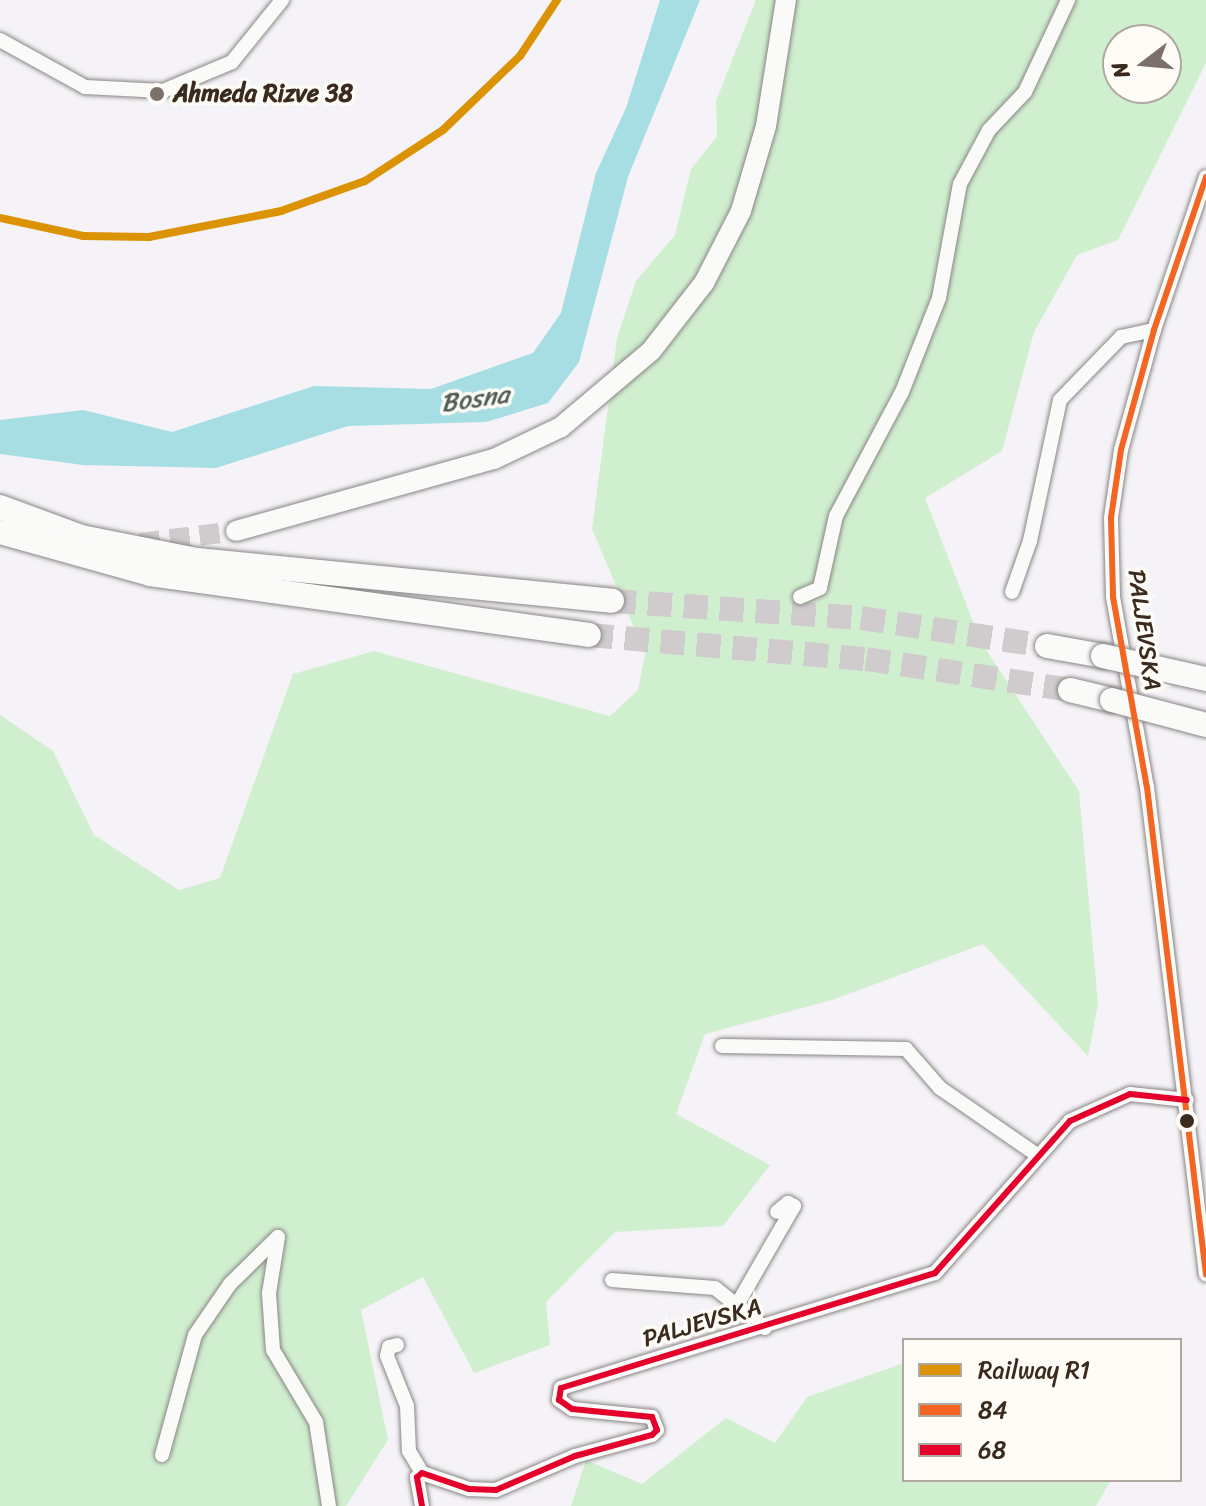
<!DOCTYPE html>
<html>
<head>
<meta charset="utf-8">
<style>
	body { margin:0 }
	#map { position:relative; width:1206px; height:1506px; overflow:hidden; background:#f5f3f7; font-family:Sriracha,sans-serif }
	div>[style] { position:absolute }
	.green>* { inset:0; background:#d0efcf }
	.water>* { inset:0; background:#a6dee4 }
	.primary-tunnel>* { height:20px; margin-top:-10px; transform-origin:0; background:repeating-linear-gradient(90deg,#d0cbcc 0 20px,transparent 0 30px) }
	.highway-tunnel>* { height:24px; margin-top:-12px; transform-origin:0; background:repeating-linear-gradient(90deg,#d0cbcc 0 24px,transparent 0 36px) }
	.roads { filter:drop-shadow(0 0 2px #8a8685) drop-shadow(0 0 2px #8a8685) }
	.street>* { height:14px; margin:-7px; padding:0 7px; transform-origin:7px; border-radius:7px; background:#fafaf9 }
	.primary>* { height:20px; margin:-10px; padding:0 10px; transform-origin:10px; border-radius:10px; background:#fafaf9 }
	.highway>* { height:24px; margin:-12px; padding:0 12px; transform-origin:12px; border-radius:12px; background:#fafaf9 }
	.bridges { filter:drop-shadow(0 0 2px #8a8685) drop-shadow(0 0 2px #8a8685) }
	.highway-bridge>* { height:24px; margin:-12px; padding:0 12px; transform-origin:12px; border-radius:12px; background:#fafaf9 }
	.bus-1>* { height:6px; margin:-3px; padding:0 3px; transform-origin:3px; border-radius:3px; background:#f26522 }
	.bus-2>* { height:6px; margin:-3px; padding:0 3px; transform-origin:3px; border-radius:3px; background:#e4002b }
	.rail-1>* { height:8px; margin:-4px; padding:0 4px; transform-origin:4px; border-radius:4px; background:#db9304 }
	.dots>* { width:22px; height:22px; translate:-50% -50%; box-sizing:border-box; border:4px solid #fdfcf7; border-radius:50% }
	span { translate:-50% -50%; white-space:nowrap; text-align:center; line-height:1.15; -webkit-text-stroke:7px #fdfcf7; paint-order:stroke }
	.poi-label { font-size:24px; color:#3b2a1e; font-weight:700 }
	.left { translate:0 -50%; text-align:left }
	.street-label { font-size:24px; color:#3b2a1e }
	.water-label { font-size:26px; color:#515d57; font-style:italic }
	.legend { position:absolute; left:902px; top:1338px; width:280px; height:144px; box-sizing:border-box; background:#fdfcf7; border:2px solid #afa8a0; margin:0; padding:10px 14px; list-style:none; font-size:24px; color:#3b2a1e }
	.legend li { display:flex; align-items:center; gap:16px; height:40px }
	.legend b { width:40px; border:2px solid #afa8a0 }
	.north { position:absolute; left:1102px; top:24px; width:80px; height:80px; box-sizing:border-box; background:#fdfcf7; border:2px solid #afa8a0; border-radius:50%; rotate:254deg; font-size:22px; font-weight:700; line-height:32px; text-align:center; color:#3b2a1e }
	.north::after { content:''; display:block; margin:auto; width:28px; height:36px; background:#7c706a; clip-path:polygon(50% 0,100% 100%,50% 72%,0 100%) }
</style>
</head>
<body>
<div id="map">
	<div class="green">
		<div style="clip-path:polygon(evenodd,756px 0,1206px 0,1206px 63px,1118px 240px,1077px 255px,1034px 332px,1002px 451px,925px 498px,981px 642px,1079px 791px,1098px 1004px,1088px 1056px,983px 944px,832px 1000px,705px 1034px,676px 1114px,770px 1165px,723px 1226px,615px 1232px,546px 1302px,550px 1345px,474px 1373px,423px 1277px,361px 1310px,388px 1440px,346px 1506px,0 1506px,0 715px,53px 751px,94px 835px,179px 890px,220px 878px,293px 674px,374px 651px,610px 716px,638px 690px,645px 654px,592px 529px,617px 338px,636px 281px,675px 235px,691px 169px,717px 136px,716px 101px,756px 0,1118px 40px,1166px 40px,1166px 88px,1118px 88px,1118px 40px)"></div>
		<div style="clip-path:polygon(904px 1363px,904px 1480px,1111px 1480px,1096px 1506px,571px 1506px,586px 1460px,642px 1484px,726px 1418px,775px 1443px,807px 1397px)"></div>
	</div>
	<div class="water">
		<div style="clip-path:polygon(660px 0,700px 0,628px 177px,579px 362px,548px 403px,486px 422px,348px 426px,216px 468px,83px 465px,0 454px,0 420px,83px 410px,172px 432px,314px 386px,431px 389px,533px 353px,561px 313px,596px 173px,626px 108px)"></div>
	</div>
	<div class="primary-tunnel">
		<div style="left:140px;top:543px;width:97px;rotate:-7.1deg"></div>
	</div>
	<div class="highway-tunnel">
		<div style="left:612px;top:601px;width:250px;rotate:3.9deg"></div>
		<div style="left:861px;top:618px;width:188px;rotate:8.6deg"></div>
		<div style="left:589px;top:635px;width:278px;rotate:5deg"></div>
		<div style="left:866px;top:659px;width:206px;rotate:8.6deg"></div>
	</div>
	<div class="roads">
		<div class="street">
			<div style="left:0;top:40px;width:97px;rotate:28.9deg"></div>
			<div style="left:85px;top:87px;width:78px;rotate:2.9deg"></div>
			<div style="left:163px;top:91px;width:75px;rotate:-22.8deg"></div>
			<div style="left:232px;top:62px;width:80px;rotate:-51.1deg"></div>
			<div style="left:1206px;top:177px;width:162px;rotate:108.8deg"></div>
			<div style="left:1154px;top:330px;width:124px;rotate:105.4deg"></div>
			<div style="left:1121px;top:450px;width:69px;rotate:98.4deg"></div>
			<div style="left:1111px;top:518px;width:79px;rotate:88.5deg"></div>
			<div style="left:1113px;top:597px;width:193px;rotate:79.9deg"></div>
			<div style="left:1147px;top:787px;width:491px;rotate:83.1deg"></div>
			<div style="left:1012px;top:592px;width:54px;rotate:-70.6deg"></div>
			<div style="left:1030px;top:541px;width:144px;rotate:-78deg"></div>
			<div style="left:1060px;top:400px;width:88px;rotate:-45.9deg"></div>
			<div style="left:1121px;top:337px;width:34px;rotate:-12deg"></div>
			<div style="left:800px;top:597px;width:22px;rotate:-24deg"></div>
			<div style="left:820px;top:588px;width:74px;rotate:-77.5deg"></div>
			<div style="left:836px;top:516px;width:140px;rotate:-62deg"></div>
			<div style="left:902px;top:392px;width:101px;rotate:-68.5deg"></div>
			<div style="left:939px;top:298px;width:116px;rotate:-79.6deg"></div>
			<div style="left:960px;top:184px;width:61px;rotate:-61.8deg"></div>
			<div style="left:989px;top:130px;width:52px;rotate:-46.5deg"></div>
			<div style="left:1025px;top:92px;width:102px;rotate:-64.9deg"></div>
			<div style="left:722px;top:1046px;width:184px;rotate:0.9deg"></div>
			<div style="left:906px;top:1049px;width:52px;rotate:48.9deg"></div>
			<div style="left:940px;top:1088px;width:118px;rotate:34.6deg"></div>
			<div style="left:612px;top:1280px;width:103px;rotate:4.4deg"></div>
			<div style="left:715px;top:1288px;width:64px;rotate:38.7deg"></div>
			<div style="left:738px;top:1303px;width:112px;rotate:-60deg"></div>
			<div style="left:794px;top:1206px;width:7px;rotate:-153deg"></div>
			<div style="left:788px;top:1203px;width:14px;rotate:141deg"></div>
			<div style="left:397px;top:1345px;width:8px;rotate:166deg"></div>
			<div style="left:389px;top:1347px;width:9px;rotate:103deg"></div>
			<div style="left:387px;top:1356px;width:54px;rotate:68.2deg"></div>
			<div style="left:407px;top:1406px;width:45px;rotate:87.5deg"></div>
			<div style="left:409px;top:1451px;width:26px;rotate:59deg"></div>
			<div style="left:162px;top:1455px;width:124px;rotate:-74.6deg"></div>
			<div style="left:195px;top:1335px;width:62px;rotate:-55.5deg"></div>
			<div style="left:230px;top:1284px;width:67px;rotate:-44.4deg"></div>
			<div style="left:278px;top:1237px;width:57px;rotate:99.1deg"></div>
			<div style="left:269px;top:1293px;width:57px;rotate:86deg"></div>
			<div style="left:273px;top:1350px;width:84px;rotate:59.2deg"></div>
			<div style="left:316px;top:1422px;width:85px;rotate:81.2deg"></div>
			<div style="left:422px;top:1506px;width:29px;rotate:-100deg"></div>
			<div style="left:417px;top:1477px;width:6px;rotate:-39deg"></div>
			<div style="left:422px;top:1473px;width:50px;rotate:18.8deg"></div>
			<div style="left:469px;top:1489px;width:27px;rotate:2deg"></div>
			<div style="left:496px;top:1490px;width:86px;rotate:-23.3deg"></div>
			<div style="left:575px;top:1456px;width:80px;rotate:-15.3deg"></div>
			<div style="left:652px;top:1435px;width:7px;rotate:-45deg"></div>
			<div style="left:657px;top:1430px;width:14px;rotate:-111deg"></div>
			<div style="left:652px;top:1417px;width:80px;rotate:-174.3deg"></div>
			<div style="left:572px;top:1409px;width:16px;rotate:-145deg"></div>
			<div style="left:559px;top:1400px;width:12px;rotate:-81deg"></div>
			<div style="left:561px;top:1388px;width:391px;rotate:-17.1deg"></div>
			<div style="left:935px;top:1273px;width:203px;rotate:-48.4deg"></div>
			<div style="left:1070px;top:1121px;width:66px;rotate:-24.2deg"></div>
			<div style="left:1130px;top:1094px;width:57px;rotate:6deg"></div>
		</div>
		<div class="primary">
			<div style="left:236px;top:531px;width:268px;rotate:-15.6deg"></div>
			<div style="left:494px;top:459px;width:74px;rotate:-25.5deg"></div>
			<div style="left:561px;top:427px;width:118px;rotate:-40.2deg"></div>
			<div style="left:651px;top:351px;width:86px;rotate:-52.1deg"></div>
			<div style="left:704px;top:283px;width:81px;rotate:-62.8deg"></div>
			<div style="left:741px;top:211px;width:89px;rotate:-73.6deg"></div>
			<div style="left:766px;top:126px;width:128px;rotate:-81deg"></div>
		</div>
		<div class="highway">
			<div style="left:0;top:507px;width:86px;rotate:20.3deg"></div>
			<div style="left:81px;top:537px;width:118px;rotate:11.2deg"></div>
			<div style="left:197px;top:560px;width:417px;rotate:5.6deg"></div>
			<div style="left:0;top:532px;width:156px;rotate:15.6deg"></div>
			<div style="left:150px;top:574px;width:443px;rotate:7.9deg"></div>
			<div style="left:1047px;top:646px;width:57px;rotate:10.1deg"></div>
			<div style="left:1070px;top:690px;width:43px;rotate:13.4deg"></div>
		</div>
	</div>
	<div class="bridges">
		<div class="highway-bridge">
			<div style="left:1103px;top:656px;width:106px;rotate:12.6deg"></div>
			<div style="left:1112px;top:700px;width:97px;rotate:14.9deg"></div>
		</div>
	</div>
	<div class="bus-1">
		<div style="left:1206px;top:177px;width:162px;rotate:108.8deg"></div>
		<div style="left:1154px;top:330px;width:124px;rotate:105.4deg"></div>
		<div style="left:1121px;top:450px;width:69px;rotate:98.4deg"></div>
		<div style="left:1111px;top:518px;width:79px;rotate:88.5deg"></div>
		<div style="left:1113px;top:597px;width:193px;rotate:79.9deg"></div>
		<div style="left:1147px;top:787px;width:491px;rotate:83.1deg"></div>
	</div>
	<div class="bus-2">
		<div style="left:422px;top:1506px;width:29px;rotate:-100deg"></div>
		<div style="left:417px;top:1477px;width:6px;rotate:-39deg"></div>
		<div style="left:422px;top:1473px;width:50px;rotate:18.8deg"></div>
		<div style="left:469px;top:1489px;width:27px;rotate:2deg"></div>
		<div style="left:496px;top:1490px;width:86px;rotate:-23.3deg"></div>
		<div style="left:575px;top:1456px;width:80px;rotate:-15.3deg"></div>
		<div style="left:652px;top:1435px;width:7px;rotate:-45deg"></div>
		<div style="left:657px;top:1430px;width:14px;rotate:-111deg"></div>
		<div style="left:652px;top:1417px;width:80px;rotate:-174.3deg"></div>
		<div style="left:572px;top:1409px;width:16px;rotate:-145deg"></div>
		<div style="left:559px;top:1400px;width:12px;rotate:-81deg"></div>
		<div style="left:561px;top:1388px;width:391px;rotate:-17.1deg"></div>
		<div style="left:935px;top:1273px;width:203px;rotate:-48.4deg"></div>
		<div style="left:1070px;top:1121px;width:66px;rotate:-24.2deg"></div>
		<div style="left:1130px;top:1094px;width:57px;rotate:6deg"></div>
	</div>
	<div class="rail-1">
		<div style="left:0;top:218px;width:85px;rotate:12.2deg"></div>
		<div style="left:83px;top:236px;width:66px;rotate:0.9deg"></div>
		<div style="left:149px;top:237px;width:135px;rotate:-11.1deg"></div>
		<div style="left:281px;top:211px;width:89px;rotate:-19.7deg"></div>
		<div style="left:365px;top:181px;width:93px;rotate:-33.2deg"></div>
		<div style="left:443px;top:130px;width:107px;rotate:-43.9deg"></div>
		<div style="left:520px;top:56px;width:67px;rotate:-56.5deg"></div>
	</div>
	<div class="dots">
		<div style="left:157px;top:94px;background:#7c706a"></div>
		<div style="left:1187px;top:1121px;background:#3b2a1e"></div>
	</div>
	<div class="poi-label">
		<span class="left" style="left:173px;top:94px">Ahmeda Rizve 38</span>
	</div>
	<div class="street-label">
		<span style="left:1144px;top:630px;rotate:82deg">PALJEVSKA</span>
		<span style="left:702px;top:1323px;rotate:-16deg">PALJEVSKA</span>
	</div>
	<div class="water-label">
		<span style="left:475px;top:399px;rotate:-8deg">Bosna</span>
	</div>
	<ul class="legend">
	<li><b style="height:10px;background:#db9304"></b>Railway R1</li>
	<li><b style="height:10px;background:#f26522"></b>84</li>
	<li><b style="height:10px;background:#e4002b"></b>68</li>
	</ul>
	<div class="north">N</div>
</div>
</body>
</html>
